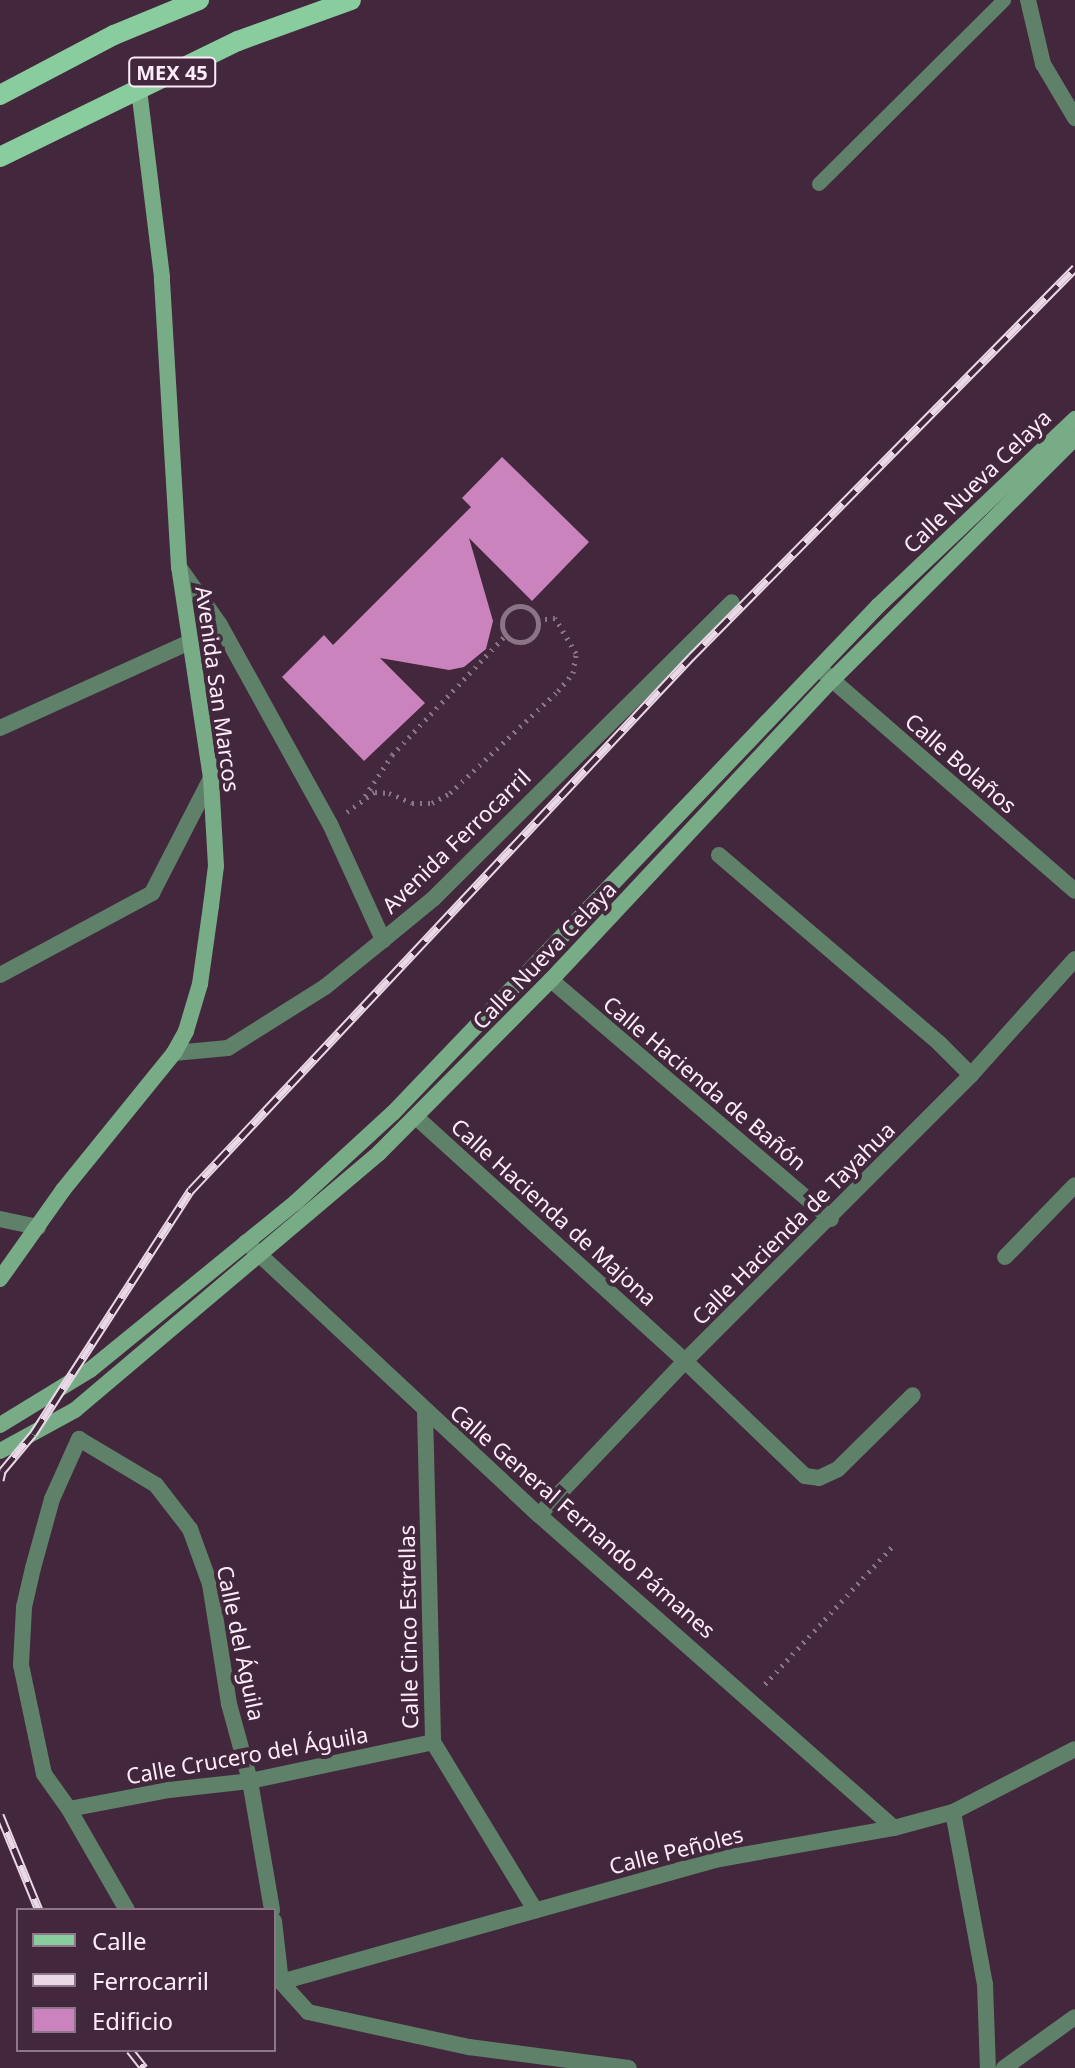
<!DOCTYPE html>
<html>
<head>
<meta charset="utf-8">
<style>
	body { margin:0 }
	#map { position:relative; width:1075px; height:2068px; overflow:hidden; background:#42273d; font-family:"Noto Sans",sans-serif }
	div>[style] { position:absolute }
	.building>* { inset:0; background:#ca83bc }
	.path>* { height:5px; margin-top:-2.5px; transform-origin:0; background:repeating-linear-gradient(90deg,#8c7487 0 2px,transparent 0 8px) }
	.path>.ring { margin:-2.5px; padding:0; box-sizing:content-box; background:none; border:5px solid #8c7487; border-radius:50% }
	.service>* { height:14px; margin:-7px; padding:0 7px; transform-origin:7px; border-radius:7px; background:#5f8069 }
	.minor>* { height:16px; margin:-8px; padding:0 8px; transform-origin:8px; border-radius:8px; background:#5f8069 }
	.secondary>* { height:16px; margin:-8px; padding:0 8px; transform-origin:8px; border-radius:8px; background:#77ac87 }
	.primary>* { height:20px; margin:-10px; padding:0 10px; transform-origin:10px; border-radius:10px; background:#89cd9e }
	.rail>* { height:9px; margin-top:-4.5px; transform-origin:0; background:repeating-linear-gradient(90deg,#42273d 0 18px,#ead8e6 0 36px); box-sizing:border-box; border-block:2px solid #ead8e6 }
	span { translate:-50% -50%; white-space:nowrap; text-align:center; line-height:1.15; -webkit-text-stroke:8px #42273d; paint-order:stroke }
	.shield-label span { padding:2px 6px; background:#42273d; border:2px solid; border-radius:6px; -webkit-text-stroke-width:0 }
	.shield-label { font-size:20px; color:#feecfa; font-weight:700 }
	.street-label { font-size:22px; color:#feecfa }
	.legend { position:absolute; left:16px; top:1908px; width:260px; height:144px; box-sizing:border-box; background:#42273d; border:2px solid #8d7689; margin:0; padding:10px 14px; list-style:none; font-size:24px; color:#feecfa }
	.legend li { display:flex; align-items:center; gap:16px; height:40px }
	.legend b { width:40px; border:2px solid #8d7689 }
</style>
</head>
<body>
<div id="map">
	<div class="building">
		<div style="clip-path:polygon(502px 457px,589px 542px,532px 601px,469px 538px,493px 621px,486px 649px,464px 667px,449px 670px,380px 658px,425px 703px,364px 761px,282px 677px,324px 635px,333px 645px,471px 507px,462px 498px)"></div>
	</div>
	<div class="path">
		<div class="ring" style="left:502px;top:606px;width:31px;height:31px"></div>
		<div style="left:365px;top:796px;width:49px;rotate:-56.6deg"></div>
		<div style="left:392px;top:755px;width:166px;rotate:-46.5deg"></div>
		<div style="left:347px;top:812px;width:34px;rotate:-36deg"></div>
		<div style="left:375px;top:792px;width:14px;rotate:4deg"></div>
		<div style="left:389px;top:793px;width:25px;rotate:23deg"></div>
		<div style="left:412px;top:803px;width:20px"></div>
		<div style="left:432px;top:803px;width:21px;rotate:-29deg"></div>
		<div style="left:450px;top:793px;width:149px;rotate:-43.4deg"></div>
		<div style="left:558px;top:691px;width:23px;rotate:-50deg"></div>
		<div style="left:573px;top:673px;width:20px;rotate:-81deg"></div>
		<div style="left:576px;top:653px;width:41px;rotate:-121deg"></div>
		<div style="left:555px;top:618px;width:18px;rotate:174deg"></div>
		<div style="left:765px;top:1684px;width:187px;rotate:-47.2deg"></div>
	</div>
	<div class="service">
		<div style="left:819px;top:184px;width:261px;rotate:-44.8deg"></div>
	</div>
	<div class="minor">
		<div style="left:1028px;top:0;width:66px;rotate:76.8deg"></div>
		<div style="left:1043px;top:64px;width:63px;rotate:59.3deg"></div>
		<div style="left:179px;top:567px;width:71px;rotate:54.7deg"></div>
		<div style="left:220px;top:625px;width:227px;rotate:61.1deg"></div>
		<div style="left:330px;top:824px;width:128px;rotate:65.4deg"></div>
		<div style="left:822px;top:671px;width:335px;rotate:41deg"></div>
		<div style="left:0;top:728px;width:209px;rotate:-24.4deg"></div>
		<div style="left:719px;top:855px;width:291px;rotate:40.5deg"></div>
		<div style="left:940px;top:1044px;width:44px;rotate:45deg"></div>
		<div style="left:0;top:975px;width:173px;rotate:-28.3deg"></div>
		<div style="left:152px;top:893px;width:129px;rotate:-62.8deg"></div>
		<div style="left:551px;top:980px;width:368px;rotate:40.5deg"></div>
		<div style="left:174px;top:1053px;width:54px;rotate:-5.3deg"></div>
		<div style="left:228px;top:1048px;width:115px;rotate:-32.2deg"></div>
		<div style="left:325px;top:987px;width:75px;rotate:-39deg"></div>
		<div style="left:383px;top:940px;width:65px;rotate:-39.4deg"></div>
		<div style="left:433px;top:899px;width:421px;rotate:-44.8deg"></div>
		<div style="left:416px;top:1117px;width:363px;rotate:42.2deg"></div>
		<div style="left:685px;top:1361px;width:166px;rotate:43.8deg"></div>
		<div style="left:805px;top:1476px;width:14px;rotate:8deg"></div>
		<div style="left:819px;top:1478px;width:21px;rotate:-25deg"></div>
		<div style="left:838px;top:1469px;width:105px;rotate:-44.6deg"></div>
		<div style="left:0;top:1219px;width:39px;rotate:12deg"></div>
		<div style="left:246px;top:1242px;width:400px;rotate:43deg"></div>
		<div style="left:539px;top:1515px;width:473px;rotate:41.4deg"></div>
		<div style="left:1005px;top:1257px;width:100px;rotate:-45.8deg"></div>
		<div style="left:425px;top:1411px;width:331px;rotate:88.6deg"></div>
		<div style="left:433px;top:1742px;width:197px;rotate:58.7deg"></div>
		<div style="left:539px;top:1515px;width:212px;rotate:-46.5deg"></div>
		<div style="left:685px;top:1361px;width:404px;rotate:-45deg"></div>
		<div style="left:971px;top:1075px;width:156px;rotate:-48.1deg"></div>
		<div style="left:69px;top:1809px;width:102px;rotate:-10.8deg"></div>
		<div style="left:169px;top:1790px;width:81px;rotate:-6.3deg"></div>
		<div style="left:250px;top:1781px;width:187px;rotate:-12deg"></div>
		<div style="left:953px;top:1812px;width:175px;rotate:79.5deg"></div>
		<div style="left:985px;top:1984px;width:84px;rotate:88deg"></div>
		<div style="left:127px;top:1910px;width:116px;rotate:-119.9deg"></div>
		<div style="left:69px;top:1809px;width:43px;rotate:-125.5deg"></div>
		<div style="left:44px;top:1774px;width:111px;rotate:-101.9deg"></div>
		<div style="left:21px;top:1665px;width:58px;rotate:-87deg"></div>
		<div style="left:24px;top:1607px;width:40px;rotate:-77deg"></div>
		<div style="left:33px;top:1568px;width:72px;rotate:-74.6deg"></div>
		<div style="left:52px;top:1499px;width:66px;rotate:-65.8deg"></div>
		<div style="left:79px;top:1439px;width:90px;rotate:30.9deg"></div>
		<div style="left:156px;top:1485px;width:56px;rotate:52.3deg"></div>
		<div style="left:190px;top:1529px;width:59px;rotate:70deg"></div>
		<div style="left:210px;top:1584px;width:121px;rotate:81deg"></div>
		<div style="left:229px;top:1704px;width:80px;rotate:74.7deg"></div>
		<div style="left:250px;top:1781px;width:131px;rotate:80.3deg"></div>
		<div style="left:274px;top:1921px;width:61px;rotate:83.5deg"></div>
		<div style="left:281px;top:1982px;width:40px;rotate:48deg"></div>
		<div style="left:308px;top:2012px;width:165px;rotate:12.3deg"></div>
		<div style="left:469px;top:2047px;width:161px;rotate:7.5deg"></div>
		<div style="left:281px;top:1982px;width:450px;rotate:-15.7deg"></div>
		<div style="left:714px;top:1860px;width:183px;rotate:-10.1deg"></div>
		<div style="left:894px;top:1828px;width:61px;rotate:-15.2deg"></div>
		<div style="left:953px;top:1812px;width:137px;rotate:-27.3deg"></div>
		<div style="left:1004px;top:2068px;width:87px;rotate:-35.7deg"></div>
	</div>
	<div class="secondary">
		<div style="left:0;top:1279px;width:109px;rotate:-54.7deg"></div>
		<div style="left:63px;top:1190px;width:176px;rotate:-51deg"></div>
		<div style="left:174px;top:1053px;width:25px;rotate:-61deg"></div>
		<div style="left:186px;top:1031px;width:49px;rotate:-73.4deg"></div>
		<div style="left:200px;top:984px;width:79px;rotate:-82deg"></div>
		<div style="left:211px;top:906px;width:40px;rotate:-82.9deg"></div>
		<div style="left:216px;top:866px;width:88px;rotate:-93.3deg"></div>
		<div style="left:211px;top:778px;width:213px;rotate:-98.6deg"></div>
		<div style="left:179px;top:567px;width:290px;rotate:-93.4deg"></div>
		<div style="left:162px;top:277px;width:189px;rotate:-97deg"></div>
		<div style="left:0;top:1425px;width:105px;rotate:-31.4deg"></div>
		<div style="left:90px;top:1370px;width:264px;rotate:-39.2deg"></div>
		<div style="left:295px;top:1203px;width:133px;rotate:-42.6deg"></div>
		<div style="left:393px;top:1113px;width:702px;rotate:-46.27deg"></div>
		<div style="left:878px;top:606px;width:272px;rotate:-43.5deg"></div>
		<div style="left:0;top:1451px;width:85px;rotate:-28.7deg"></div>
		<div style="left:75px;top:1410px;width:398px;rotate:-40.2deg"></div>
		<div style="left:379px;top:1153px;width:244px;rotate:-45.2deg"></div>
		<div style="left:551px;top:980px;width:411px;rotate:-46.9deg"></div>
		<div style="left:832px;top:680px;width:343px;rotate:-44.9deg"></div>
	</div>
	<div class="primary">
		<div style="left:0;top:95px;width:129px;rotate:-27.8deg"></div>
		<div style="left:114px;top:35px;width:92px;rotate:-22.4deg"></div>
		<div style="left:0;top:157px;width:265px;rotate:-26deg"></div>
		<div style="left:238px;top:41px;width:120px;rotate:-19.9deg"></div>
	</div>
	<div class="rail">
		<div style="left:0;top:1480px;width:9px;rotate:-77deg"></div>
		<div style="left:2px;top:1471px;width:48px;rotate:-50deg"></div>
		<div style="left:33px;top:1434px;width:291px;rotate:-57.1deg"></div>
		<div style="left:191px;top:1190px;width:731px;rotate:-46.83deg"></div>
		<div style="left:691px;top:657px;width:547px;rotate:-45.37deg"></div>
		<div style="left:0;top:1815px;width:103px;rotate:67.7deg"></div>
		<div style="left:130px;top:2050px;width:23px;rotate:52deg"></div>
	</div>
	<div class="shield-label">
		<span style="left:172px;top:72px">MEX 45</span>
	</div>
	<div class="street-label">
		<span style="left:977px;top:481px;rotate:-44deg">Calle Nueva Celaya</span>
		<span style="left:218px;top:689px;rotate:82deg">Avenida San Marcos</span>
		<span style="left:961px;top:763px;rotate:41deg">Calle Bolaños</span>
		<span style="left:456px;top:841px;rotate:-44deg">Avenida Ferrocarril</span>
		<span style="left:544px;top:955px;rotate:-46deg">Calle Nueva Celaya</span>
		<span style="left:705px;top:1083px;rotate:40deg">Calle Hacienda de Bañón</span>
		<span style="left:554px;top:1212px;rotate:42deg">Calle Hacienda de Majona</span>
		<span style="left:793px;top:1223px;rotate:-45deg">Calle Hacienda de Tayahua</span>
		<span style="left:583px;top:1521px;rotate:41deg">Calle General Fernando Pámanes</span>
		<span style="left:408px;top:1627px;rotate:-91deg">Calle Cinco Estrellas</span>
		<span style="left:241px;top:1643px;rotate:78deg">Calle del Águila</span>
		<span style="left:247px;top:1755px;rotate:-10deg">Calle Crucero del Águila</span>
		<span style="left:676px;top:1850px;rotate:-14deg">Calle Peñoles</span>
	</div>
	<ul class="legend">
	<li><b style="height:10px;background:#89cd9e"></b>Calle</li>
	<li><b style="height:10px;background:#ead8e6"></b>Ferrocarril</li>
	<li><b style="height:22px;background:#ca83bc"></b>Edificio</li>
	</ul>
</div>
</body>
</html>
